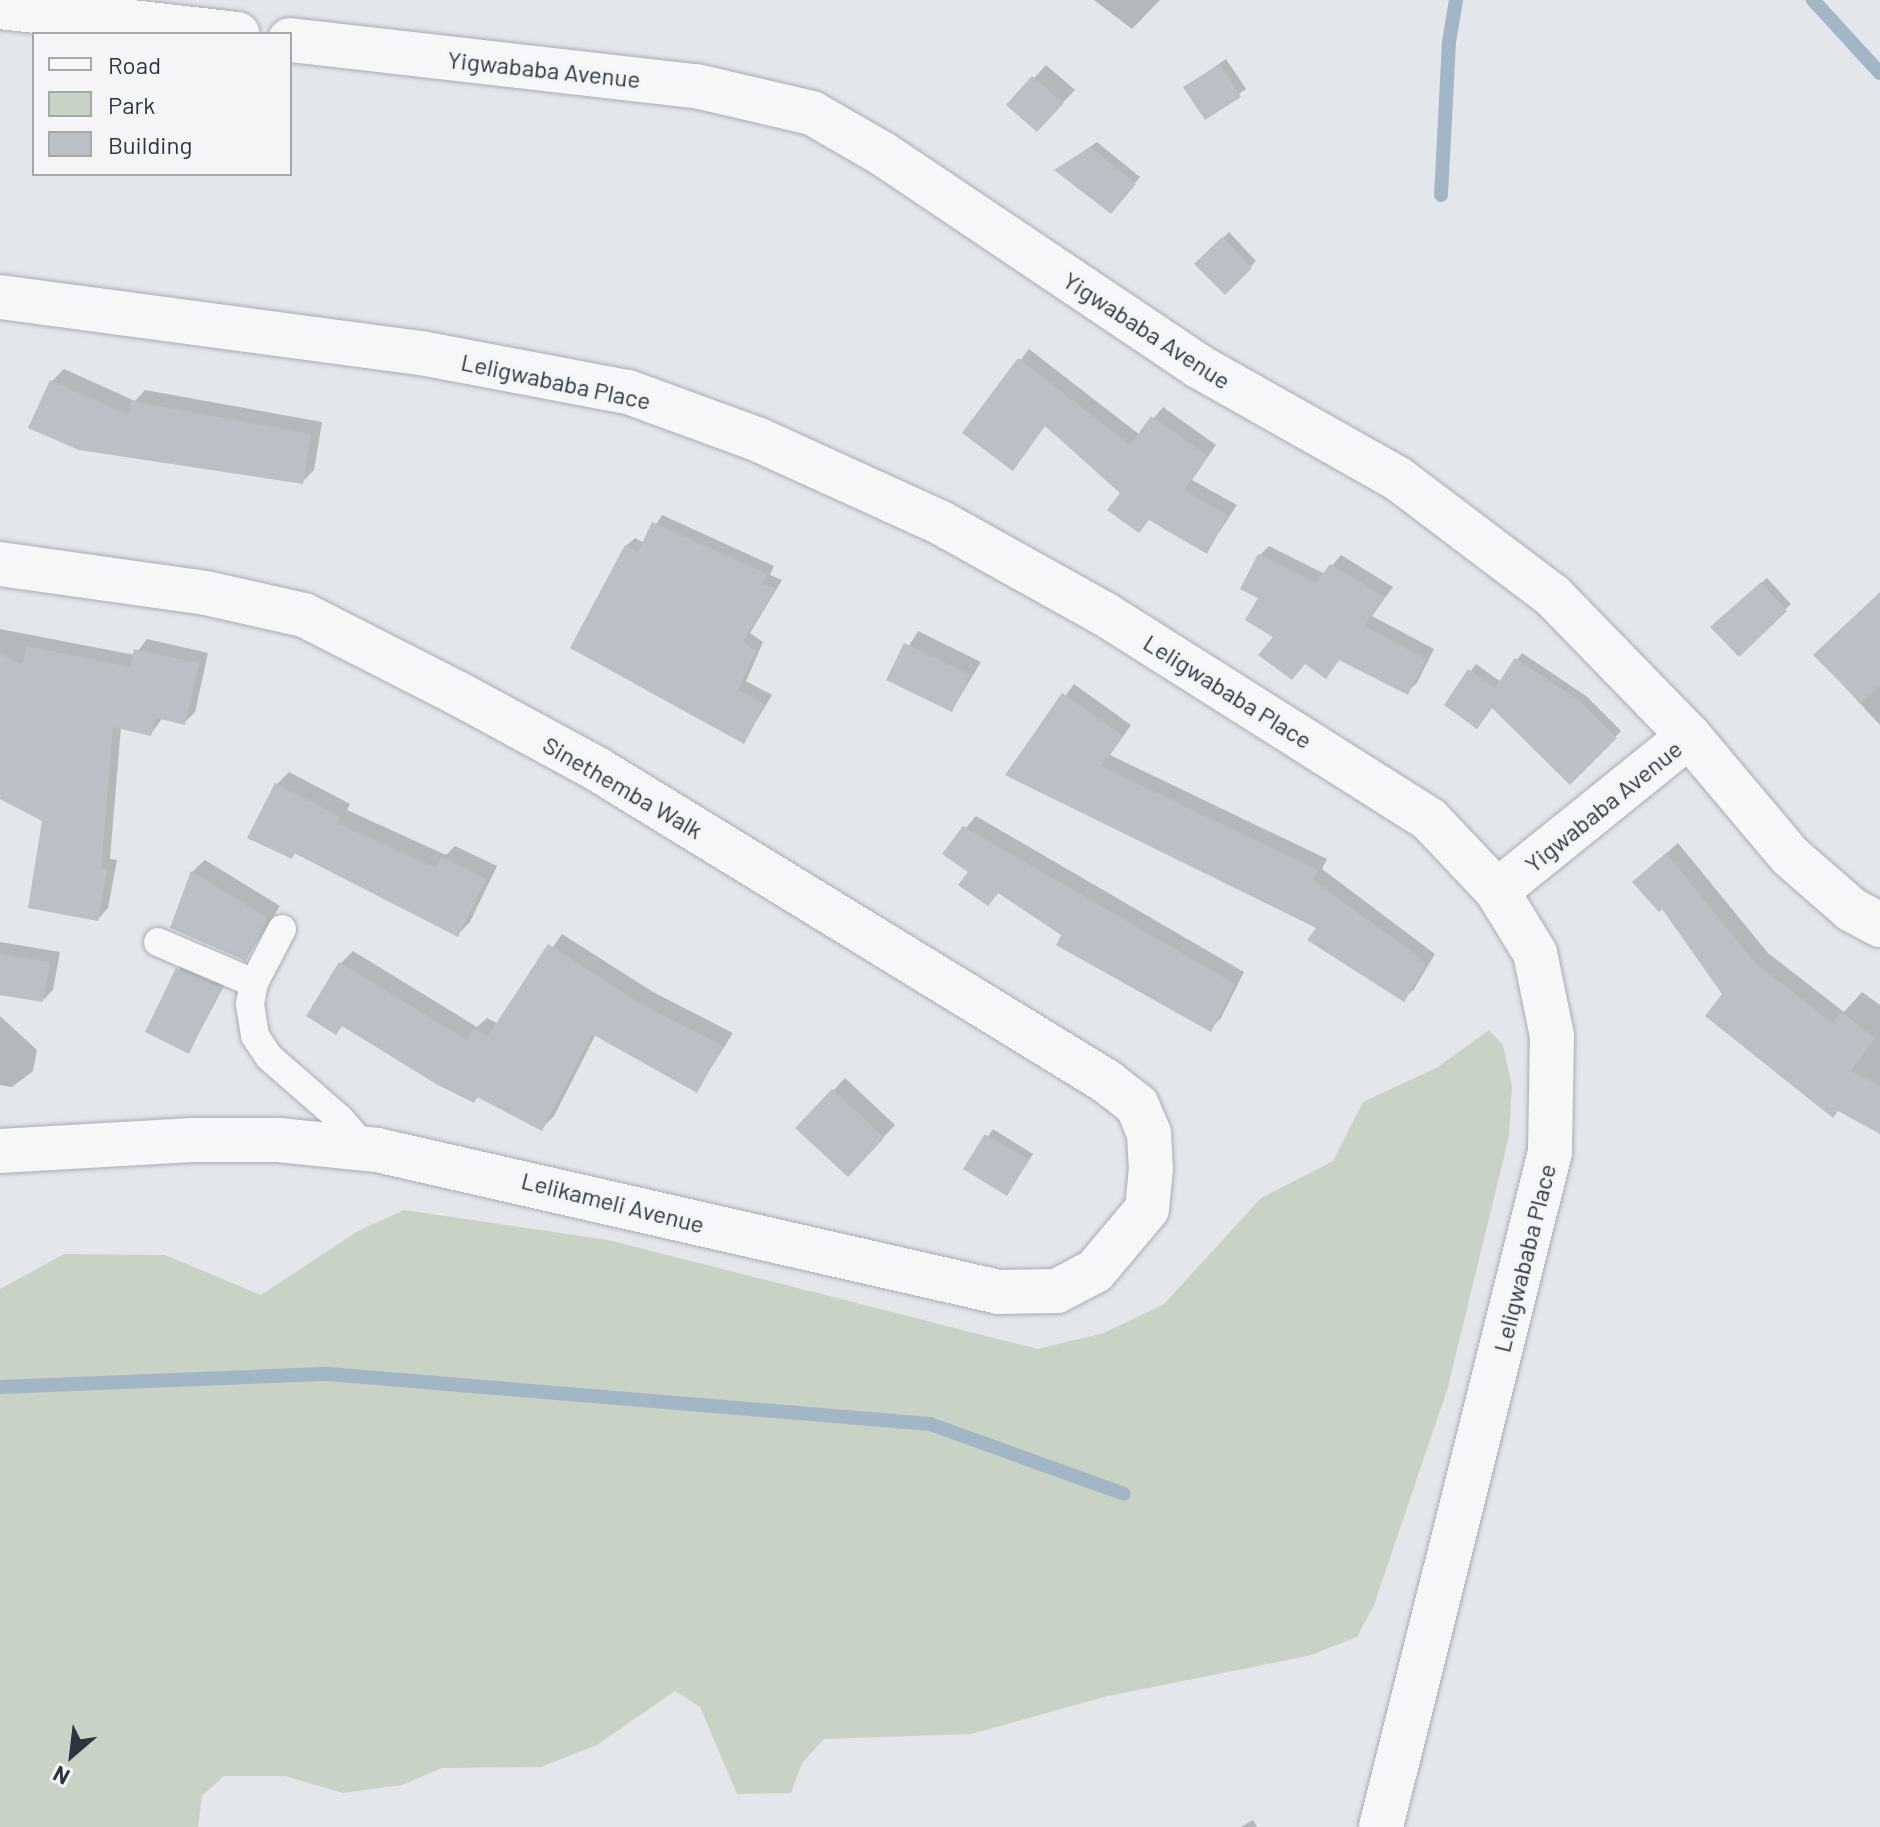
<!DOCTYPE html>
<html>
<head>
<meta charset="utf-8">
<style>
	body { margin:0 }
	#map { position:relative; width:1880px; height:1827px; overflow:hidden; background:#e3e6ea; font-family:Barlow,sans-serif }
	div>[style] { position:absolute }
	.green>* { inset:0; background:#c9d3c5 }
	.shadow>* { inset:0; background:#0003 }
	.stream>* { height:14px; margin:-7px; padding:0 7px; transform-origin:7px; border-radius:7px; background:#a2b6c6 }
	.building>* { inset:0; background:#bbc0c6 }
	.roads { filter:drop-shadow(0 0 2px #a9adb4) drop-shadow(0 0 2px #a9adb4) }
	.service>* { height:28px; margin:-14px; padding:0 14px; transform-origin:14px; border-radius:14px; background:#f5f7f8 }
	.minor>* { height:44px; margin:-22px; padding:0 22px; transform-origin:22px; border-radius:22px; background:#f5f7f8 }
	.tertiary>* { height:44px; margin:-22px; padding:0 22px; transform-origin:22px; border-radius:22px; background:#f5f7f8 }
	span { translate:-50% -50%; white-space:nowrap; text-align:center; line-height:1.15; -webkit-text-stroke:6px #f3f5f7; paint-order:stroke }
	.street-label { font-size:24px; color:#2d3540 }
	.legend { position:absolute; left:32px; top:32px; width:260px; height:144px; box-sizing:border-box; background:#f3f5f7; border:2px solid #a4a8ae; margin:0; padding:10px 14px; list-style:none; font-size:24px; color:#2d3540 }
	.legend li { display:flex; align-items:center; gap:16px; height:40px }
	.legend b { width:40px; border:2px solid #a4a8ae }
	.north { position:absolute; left:32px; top:1715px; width:80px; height:80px; -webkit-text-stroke:6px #f3f5f7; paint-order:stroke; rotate:208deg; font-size:22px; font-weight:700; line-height:32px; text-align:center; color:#2d3540 }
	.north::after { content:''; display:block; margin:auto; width:28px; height:36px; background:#2d3540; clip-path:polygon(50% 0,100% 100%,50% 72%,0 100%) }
</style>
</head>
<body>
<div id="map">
	<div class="green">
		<div style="clip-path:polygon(1489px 1030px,1503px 1045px,1512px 1086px,1509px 1136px,1448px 1387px,1374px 1605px,1357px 1637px,1308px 1656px,1108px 1696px,971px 1734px,824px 1739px,802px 1763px,791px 1793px,737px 1794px,700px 1707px,675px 1691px,597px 1745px,541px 1767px,442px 1768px,402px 1785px,343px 1793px,285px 1776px,224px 1776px,202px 1796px,198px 1827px,0 1827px,0 1289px,64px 1254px,165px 1255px,261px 1295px,358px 1231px,404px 1210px,608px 1240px,1038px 1349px,1104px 1333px,1164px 1304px,1261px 1198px,1333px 1161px,1363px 1102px,1438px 1067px)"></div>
	</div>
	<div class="shadow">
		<div style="clip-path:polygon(1094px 0,1160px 0,1132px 29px)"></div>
		<div style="clip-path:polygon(1226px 59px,1246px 89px,1205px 117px,1186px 87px)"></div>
		<div style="clip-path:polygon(1046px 65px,1075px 90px,1037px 129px,1009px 105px)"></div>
		<div style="clip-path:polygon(1097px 142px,1140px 177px,1116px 206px,1057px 170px)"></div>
		<div style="clip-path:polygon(1229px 232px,1256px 261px,1225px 292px,1197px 264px)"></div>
		<div style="clip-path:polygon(1029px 349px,1140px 435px,1163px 407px,1216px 445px,1192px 480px,1237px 505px,1206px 552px,1122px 493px,1046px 425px,1012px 468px,965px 433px)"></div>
		<div style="clip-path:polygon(64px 369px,135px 401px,145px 390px,322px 422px,314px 470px,302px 482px,80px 448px,52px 381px)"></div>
		<div style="clip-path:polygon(662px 515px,774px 566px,770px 575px,782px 580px,750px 633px,763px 642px,746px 681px,772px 695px,744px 741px,626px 546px,635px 538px,644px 543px)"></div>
		<div style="clip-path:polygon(1269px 546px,1325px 574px,1341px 555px,1393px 587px,1372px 616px,1434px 649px,1417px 683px,1407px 692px,1341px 658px,1325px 676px,1276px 636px,1260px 597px,1260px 555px)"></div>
		<div style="clip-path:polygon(1767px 578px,1791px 604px,1739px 654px,1718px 621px)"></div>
		<div style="clip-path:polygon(0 629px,135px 655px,147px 639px,208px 653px,195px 712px,184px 723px,163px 717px,151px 734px,121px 727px,110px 859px,117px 860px,108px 908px,98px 919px,44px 820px,0 797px)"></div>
		<div style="clip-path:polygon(918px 631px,981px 662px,952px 710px,889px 679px)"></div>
		<div style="clip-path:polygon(1880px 638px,1880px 725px,1815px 655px)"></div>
		<div style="clip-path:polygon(1522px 653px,1586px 696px,1621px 731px,1570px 782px,1493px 706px,1447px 704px,1476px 664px,1501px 682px)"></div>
		<div style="clip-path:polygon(1074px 684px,1131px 725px,1110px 755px,1327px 859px,1322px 869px,1435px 954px,1414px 989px,1404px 999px,1319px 928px,1008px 774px)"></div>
		<div style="clip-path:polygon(289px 772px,350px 804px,347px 810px,446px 855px,455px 846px,497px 866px,470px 922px,457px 935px,296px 852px,292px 857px,277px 784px)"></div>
		<div style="clip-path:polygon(976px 816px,1244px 972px,1221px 1018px,1210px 1029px,1000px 892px,988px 903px,970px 871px,945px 853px)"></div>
		<div style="clip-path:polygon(1678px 843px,1768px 953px,1844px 1012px,1862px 992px,1880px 1005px,1880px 1132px,1725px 994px,1646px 871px)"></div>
		<div style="clip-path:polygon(205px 860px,280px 906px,246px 959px,192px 872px)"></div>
		<div style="clip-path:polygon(562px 934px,653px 992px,733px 1033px,697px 1090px,596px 1034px,554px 1116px,542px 1128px,479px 1096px,474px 1101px,344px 1025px,336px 1032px,341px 963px,353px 951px,477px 1027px,487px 1018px,498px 1024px)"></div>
		<div style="clip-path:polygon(0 942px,60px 952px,53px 990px,43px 1000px,0 993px)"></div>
		<div style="clip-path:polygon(184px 964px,226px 982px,189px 1052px,178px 970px)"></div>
		<div style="clip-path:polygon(0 1016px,37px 1050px,33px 1071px,12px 1087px,0 1085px)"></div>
		<div style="clip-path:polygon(845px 1078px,895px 1125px,860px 1162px,833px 1091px)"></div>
		<div style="clip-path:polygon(993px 1129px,1033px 1154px,1007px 1193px,966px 1169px)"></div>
		<div style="clip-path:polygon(1253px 1820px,1257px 1827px,1241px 1827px)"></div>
	</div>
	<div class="stream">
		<div style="left:1813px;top:0;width:99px;rotate:47.5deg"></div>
		<div style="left:1441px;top:195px;width:153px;rotate:-87deg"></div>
		<div style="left:1449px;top:42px;width:43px;rotate:-80.5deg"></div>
		<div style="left:0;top:1387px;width:328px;rotate:-2.3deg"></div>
		<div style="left:328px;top:1374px;width:604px;rotate:4.75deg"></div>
		<div style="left:930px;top:1424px;width:206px;rotate:19.8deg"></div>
	</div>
	<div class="building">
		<div style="clip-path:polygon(1220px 64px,1241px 97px,1205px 120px,1183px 87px)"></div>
		<div style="clip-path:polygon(1032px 76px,1064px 103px,1037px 132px,1006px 105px)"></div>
		<div style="clip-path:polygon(1090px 147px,1136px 184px,1111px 214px,1054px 170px)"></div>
		<div style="clip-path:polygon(1222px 237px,1252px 268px,1225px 295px,1194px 264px)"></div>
		<div style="clip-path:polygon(1018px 358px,1130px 445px,1151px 416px,1208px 456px,1184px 490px,1228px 515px,1207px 554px,1149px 520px,1139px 533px,1107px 510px,1120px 493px,1045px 426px,1013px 471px,962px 433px)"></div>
		<div style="clip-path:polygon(50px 380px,129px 415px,131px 401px,311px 434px,303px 484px,79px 450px,28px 428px)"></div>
		<div style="clip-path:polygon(652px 522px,767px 574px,763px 584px,775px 589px,743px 642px,756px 651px,738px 690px,765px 704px,744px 744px,570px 648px,625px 545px,638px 552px)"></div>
		<div style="clip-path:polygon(1258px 554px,1316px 583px,1330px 564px,1385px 597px,1364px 626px,1426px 659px,1408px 695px,1339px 660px,1326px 679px,1305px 664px,1292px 680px,1258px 655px,1273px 637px,1245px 620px,1258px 598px,1240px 589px)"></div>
		<div style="clip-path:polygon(1761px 582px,1787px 611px,1739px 657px,1710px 627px)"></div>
		<div style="clip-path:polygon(1880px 592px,1880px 685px,1861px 703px,1813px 655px)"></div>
		<div style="clip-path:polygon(904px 643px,970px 675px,952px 712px,886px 680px)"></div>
		<div style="clip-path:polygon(26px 646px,130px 667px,134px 649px,199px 663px,185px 725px,156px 718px,151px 736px,113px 727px,101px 869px,107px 870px,98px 921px,28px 908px,42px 821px,0 799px,0 654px,23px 665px)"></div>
		<div style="clip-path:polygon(1515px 658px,1581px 702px,1617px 738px,1570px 785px,1492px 708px,1477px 729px,1444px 705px,1468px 669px,1495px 688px)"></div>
		<div style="clip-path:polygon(1062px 693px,1123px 736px,1101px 766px,1318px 870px,1313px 880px,1415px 954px,1426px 965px,1404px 1002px,1307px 940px,1316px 928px,1005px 775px)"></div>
		<div style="clip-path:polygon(275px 783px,340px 817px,337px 823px,436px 868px,441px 857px,486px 879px,458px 937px,294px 853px,292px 859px,247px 838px)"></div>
		<div style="clip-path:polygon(963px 826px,1235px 984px,1211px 1032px,1056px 945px,1061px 935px,998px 893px,988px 906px,958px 885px,968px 872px,942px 854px)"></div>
		<div style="clip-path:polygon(1666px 853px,1756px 964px,1833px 1023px,1841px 1012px,1875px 1038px,1851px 1071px,1880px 1086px,1880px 1134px,1838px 1111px,1833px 1118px,1705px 1016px,1722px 994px,1662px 909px,1659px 912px,1632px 882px)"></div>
		<div style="clip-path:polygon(191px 871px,269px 919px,246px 961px,170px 928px)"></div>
		<div style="clip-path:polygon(548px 944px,641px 1004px,723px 1046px,697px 1093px,592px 1034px,542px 1131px,477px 1097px,474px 1103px,436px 1084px,342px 1026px,336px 1035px,306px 1016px,339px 962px,467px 1040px,473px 1029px,488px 1036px)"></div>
		<div style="clip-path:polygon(0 954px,50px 962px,43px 1002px,0 995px)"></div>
		<div style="clip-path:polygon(176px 968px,221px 988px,189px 1054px,145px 1032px)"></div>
		<div style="clip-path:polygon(832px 1089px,884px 1138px,848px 1177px,795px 1128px)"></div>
		<div style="clip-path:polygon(985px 1134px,1029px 1160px,1007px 1196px,963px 1169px)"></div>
	</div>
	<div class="roads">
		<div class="service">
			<div style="left:282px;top:929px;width:61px;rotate:117.4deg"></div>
			<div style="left:254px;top:983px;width:21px;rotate:101deg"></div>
			<div style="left:250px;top:1004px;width:32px;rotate:81deg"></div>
			<div style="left:255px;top:1036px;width:25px;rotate:56deg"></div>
			<div style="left:269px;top:1057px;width:94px;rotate:41.1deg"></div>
			<div style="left:340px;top:1119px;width:38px;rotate:49deg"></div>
			<div style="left:158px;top:942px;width:104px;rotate:23.1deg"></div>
		</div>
		<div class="minor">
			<div style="left:0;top:7px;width:239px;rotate:6.5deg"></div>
			<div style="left:290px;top:40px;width:409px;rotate:6.5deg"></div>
			<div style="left:696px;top:86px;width:119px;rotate:13.1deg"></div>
			<div style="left:812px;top:113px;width:82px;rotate:30deg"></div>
			<div style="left:883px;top:154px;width:380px;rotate:33.9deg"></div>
			<div style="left:1198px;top:366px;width:228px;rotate:29.4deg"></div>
			<div style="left:1397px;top:478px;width:196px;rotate:37.1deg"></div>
			<div style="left:1553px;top:596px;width:195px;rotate:45.8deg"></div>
			<div style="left:1689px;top:736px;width:157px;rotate:49.9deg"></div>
			<div style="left:1790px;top:856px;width:82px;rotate:41.1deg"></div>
			<div style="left:1852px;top:910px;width:32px;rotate:28deg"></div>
			<div style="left:0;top:564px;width:208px;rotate:8deg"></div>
			<div style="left:206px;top:593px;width:100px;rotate:12.7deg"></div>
			<div style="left:304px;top:615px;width:174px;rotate:27deg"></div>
			<div style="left:459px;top:694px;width:157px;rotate:28.5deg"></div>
			<div style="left:597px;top:769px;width:597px;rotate:31.51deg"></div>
			<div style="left:1106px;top:1081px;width:39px;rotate:38deg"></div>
			<div style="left:1137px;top:1105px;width:30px;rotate:67deg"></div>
			<div style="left:1149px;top:1133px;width:35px;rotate:87deg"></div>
			<div style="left:1151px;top:1168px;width:41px;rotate:95.6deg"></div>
			<div style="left:1147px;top:1209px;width:81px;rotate:130deg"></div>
			<div style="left:1095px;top:1271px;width:43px;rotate:152.2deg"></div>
			<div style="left:1057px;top:1291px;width:58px;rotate:179deg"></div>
			<div style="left:999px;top:1292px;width:638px;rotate:-167.14deg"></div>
			<div style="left:377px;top:1150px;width:99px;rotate:-174.2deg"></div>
			<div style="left:279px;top:1140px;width:87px;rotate:180deg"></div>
			<div style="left:192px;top:1140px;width:192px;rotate:176.7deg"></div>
			<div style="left:1497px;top:891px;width:247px;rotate:-38.9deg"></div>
		</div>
		<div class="tertiary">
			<div style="left:0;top:297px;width:425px;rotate:7.6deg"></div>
			<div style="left:421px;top:353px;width:211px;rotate:10.7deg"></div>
			<div style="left:628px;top:392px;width:140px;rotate:20.1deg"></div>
			<div style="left:759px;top:440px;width:200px;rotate:24.5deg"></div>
			<div style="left:941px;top:523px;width:185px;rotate:29.1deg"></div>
			<div style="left:1103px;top:613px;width:386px;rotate:32.3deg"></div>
			<div style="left:1429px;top:819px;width:99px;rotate:46.6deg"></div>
			<div style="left:1497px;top:891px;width:73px;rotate:58.5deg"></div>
			<div style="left:1535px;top:953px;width:85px;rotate:78.4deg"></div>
			<div style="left:1552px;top:1036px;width:116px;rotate:91deg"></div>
			<div style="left:1550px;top:1152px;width:696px;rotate:104.06deg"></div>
		</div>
	</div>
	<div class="street-label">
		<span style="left:544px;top:69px;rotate:6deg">Yigwababa Avenue</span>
		<span style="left:1147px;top:330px;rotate:33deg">Yigwababa Avenue</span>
		<span style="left:556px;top:381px;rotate:12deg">Leligwababa Place</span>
		<span style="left:1228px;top:691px;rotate:32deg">Leligwababa Place</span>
		<span style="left:623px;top:787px;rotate:30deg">Sinethemba Walk</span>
		<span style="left:1603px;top:806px;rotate:-39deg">Yigwababa Avenue</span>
		<span style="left:613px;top:1202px;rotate:14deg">Lelikameli Avenue</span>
		<span style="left:1524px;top:1258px;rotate:-76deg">Leligwababa Place</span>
	</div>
	<ul class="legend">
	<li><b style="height:10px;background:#f5f7f8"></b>Road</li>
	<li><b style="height:22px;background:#c9d3c5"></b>Park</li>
	<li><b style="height:22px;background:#bbc0c6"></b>Building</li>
	</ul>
	<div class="north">N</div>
</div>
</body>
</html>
